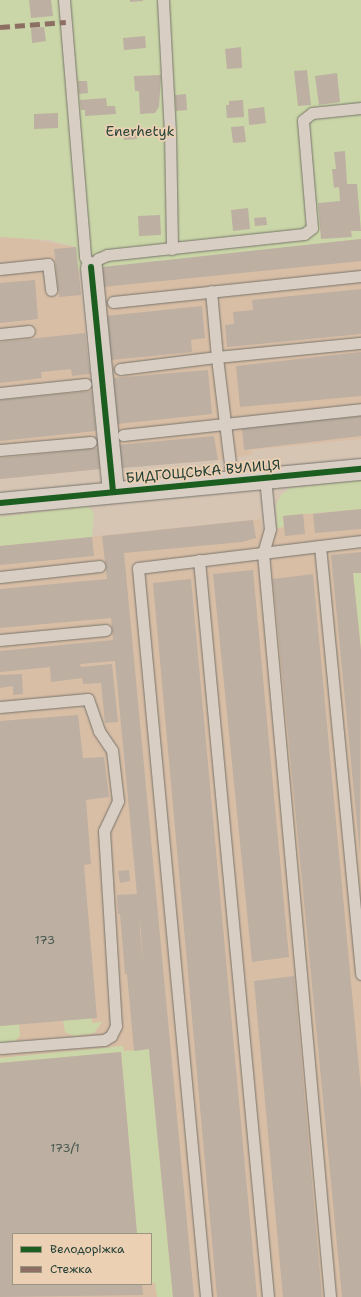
<!DOCTYPE html>
<html>
<head>
<meta charset="utf-8">
<style>
	body { margin:0 }
	#map { position:relative; width:361px; height:1297px; overflow:hidden; background:#d7c5b4; font-family:"Shantell Sans",sans-serif }
	div>[style] { position:absolute }
	.built>* { inset:0; background:#d9bea6 }
	.green>* { inset:0; background:#cad6a7 }
	.building>* { inset:0; background:#bdafa1 }
	.roads { filter:drop-shadow(0 0 1px #77756b) drop-shadow(0 0 1px #77756b) }
	.lane>* { height:11px; margin:-5.5px; padding:0 5.5px; transform-origin:5.5px; border-radius:5.5px; background:#d9cec3 }
	.street>* { height:21px; margin:-10.5px; padding:0 10.5px; transform-origin:10.5px; border-radius:10.5px; background:#d9cec3 }
	.quiet>* { height:5px; margin-top:-2.5px; transform-origin:0; background:repeating-linear-gradient(90deg,#8d6e63 0 10px,transparent 0 15px) }
	.cycleway>* { height:6px; margin:-3px; padding:0 3px; transform-origin:3px; border-radius:3px; background:#1b5e20 }
	span { translate:-50% -50%; white-space:nowrap; text-align:center; line-height:1.15; -webkit-text-stroke:3.5px #ecd0b3; paint-order:stroke }
	.number-label { font-size:12px; color:#475a50 }
	.number-label span { -webkit-text-stroke-width:0 }
	.park-label { font-size:14px; color:#274539 }
	.street-label { font-size:14px; color:#1f3d34 }
	.legend { position:absolute; left:12px; top:1233px; width:140px; height:52px; box-sizing:border-box; background:#ecd0b3; border:1px solid #9a9580; margin:0; padding:5px 7px; list-style:none; font-size:12px; color:#1f3d34 }
	.legend li { display:flex; align-items:center; gap:8px; height:20px }
	.legend b { width:20px; border:1px solid #9a9580 }
</style>
</head>
<body>
<div id="map">
	<div class="built">
		<div style="clip-path:polygon(13px 236px,76px 247px,100px 469px,0 479px,0 237px)"></div>
		<div style="clip-path:polygon(361px 239px,361px 439px,252px 450px,252px 455px,218px 460px,122px 468px,102px 267px)"></div>
		<div style="clip-path:polygon(evenodd,361px 509px,361px 1297px,0 1297px,0 546px,261px 519px,263px 531px,284px 527px,283px 516px,361px 509px,13px 1234px,151px 1234px,151px 1284px,13px 1284px,13px 1234px)"></div>
	</div>
	<div class="green">
		<div style="clip-path:polygon(0 0,361px 0,361px 239px,78px 271px,76px 247px,49px 240px,0 237px)"></div>
		<div style="clip-path:polygon(361px 480px,361px 509px,283px 516px,284px 527px,277px 528px,276px 505px,281px 495px,290px 488px)"></div>
		<div style="clip-path:polygon(88px 506px,94px 513px,92px 537px,0 546px,0 517px)"></div>
		<div style="clip-path:polygon(353px 573px,361px 573px,361px 651px)"></div>
		<div style="clip-path:polygon(92px 1018px,92px 1023px,102px 1022px,94px 1033px,74px 1036px,65px 1032px,63px 1020px)"></div>
		<div style="clip-path:polygon(19px 1024px,20px 1036px,15px 1041px,0 1043px,0 1026px)"></div>
		<div style="clip-path:polygon(123px 1046px,124px 1051px,149px 1049px,173px 1297px,157px 1297px,155px 1283px,151px 1283px,151px 1234px,137px 1234px,121px 1052px,0 1063px,0 1058px)"></div>
	</div>
	<div class="building">
		<div style="clip-path:polygon(29px 0,51px 0,53px 16px,31px 18px)"></div>
		<div style="clip-path:polygon(130px 0,143px 0,143px 1px,130px 2px)"></div>
		<div style="clip-path:polygon(44px 27px,46px 41px,32px 43px,31px 28px)"></div>
		<div style="clip-path:polygon(145px 36px,146px 48px,124px 50px,123px 38px)"></div>
		<div style="clip-path:polygon(241px 47px,242px 68px,227px 69px,225px 49px)"></div>
		<div style="clip-path:polygon(307px 70px,311px 105px,298px 106px,294px 71px)"></div>
		<div style="clip-path:polygon(337px 73px,340px 102px,319px 105px,315px 76px)"></div>
		<div style="clip-path:polygon(161px 75px,159px 107px,155px 113px,140px 114px,139px 91px,135px 91px,134px 76px)"></div>
		<div style="clip-path:polygon(78px 81px,87px 81px,88px 93px,79px 94px)"></div>
		<div style="clip-path:polygon(186px 94px,187px 110px,176px 111px,175px 95px)"></div>
		<div style="clip-path:polygon(106px 98px,107px 106px,115px 106px,116px 114px,85px 116px,85px 110px,81px 110px,80px 100px)"></div>
		<div style="clip-path:polygon(243px 100px,244px 117px,227px 118px,226px 105px,229px 105px,229px 101px)"></div>
		<div style="clip-path:polygon(264px 107px,266px 123px,249px 125px,248px 109px)"></div>
		<div style="clip-path:polygon(58px 113px,58px 128px,34px 129px,34px 114px)"></div>
		<div style="clip-path:polygon(244px 126px,246px 142px,233px 143px,231px 127px)"></div>
		<div style="clip-path:polygon(123px 130px,136px 130px,137px 139px,124px 140px)"></div>
		<div style="clip-path:polygon(345px 151px,347px 184px,357px 184px,361px 231px,351px 231px,352px 237px,321px 239px,318px 203px,340px 201px,339px 187px,334px 188px,332px 169px,336px 169px,334px 152px)"></div>
		<div style="clip-path:polygon(248px 208px,250px 229px,233px 231px,231px 210px)"></div>
		<div style="clip-path:polygon(160px 215px,161px 235px,139px 236px,138px 216px)"></div>
		<div style="clip-path:polygon(266px 217px,267px 225px,255px 226px,254px 218px)"></div>
		<div style="clip-path:polygon(361px 239px,361px 261px,103px 287px,102px 267px)"></div>
		<div style="clip-path:polygon(76px 247px,81px 295px,59px 297px,54px 249px)"></div>
		<div style="clip-path:polygon(35px 280px,38px 319px,0 323px,0 283px)"></div>
		<div style="clip-path:polygon(361px 289px,361px 334px,227px 347px,225px 325px,234px 324px,233px 312px,253px 310px,252px 300px)"></div>
		<div style="clip-path:polygon(202px 306px,205px 338px,191px 340px,192px 352px,111px 360px,106px 316px)"></div>
		<div style="clip-path:polygon(85px 333px,90px 374px,72px 376px,71px 369px,41px 372px,42px 378px,0 383px,0 342px)"></div>
		<div style="clip-path:polygon(361px 352px,361px 396px,240px 407px,236px 366px)"></div>
		<div style="clip-path:polygon(208px 370px,212px 414px,117px 424px,113px 378px)"></div>
		<div style="clip-path:polygon(92px 391px,96px 431px,0 441px,0 400px)"></div>
		<div style="clip-path:polygon(361px 416px,361px 436px,244px 450px,242px 428px)"></div>
		<div style="clip-path:polygon(214px 436px,218px 460px,122px 468px,119px 445px)"></div>
		<div style="clip-path:polygon(98px 448px,100px 469px,0 479px,0 458px)"></div>
		<div style="clip-path:polygon(361px 509px,361px 529px,315px 533px,313px 514px)"></div>
		<div style="clip-path:polygon(303px 514px,305px 534px,285px 536px,283px 516px)"></div>
		<div style="clip-path:polygon(evenodd,253px 520px,256px 538px,242px 542px,124px 553px,194px 1297px,173px 1297px,149px 1049px,134px 1051px,127px 974px,125px 974px,120px 914px,118px 914px,117px 895px,137px 894px,115px 661px,80px 664px,81px 667px,112px 664px,118px 722px,105px 723px,101px 683px,83px 684px,82px 678px,51px 682px,50px 667px,0 672px,0 651px,113px 640px,111px 618px,0 628px,0 589px,107px 579px,102px 536px,253px 520px,139px 918px,141px 933px,143px 967px,139px 918px)"></div>
		<div style="clip-path:polygon(92px 537px,94px 556px,0 565px,0 546px)"></div>
		<div style="clip-path:polygon(361px 552px,361px 573px,353px 573px,361px 651px,360px 855px,331px 555px)"></div>
		<div style="clip-path:polygon(253px 570px,289px 957px,252px 962px,213px 574px)"></div>
		<div style="clip-path:polygon(313px 574px,361px 1090px,361px 1297px,342px 1297px,273px 579px)"></div>
		<div style="clip-path:polygon(191px 579px,257px 1297px,217px 1297px,153px 583px)"></div>
		<div style="clip-path:polygon(22px 674px,23px 694px,13px 695px,13px 686px,0 688px,0 675px)"></div>
		<div style="clip-path:polygon(78px 715px,83px 758px,104px 757px,109px 797px,86px 800px,91px 864px,84px 865px,97px 1018px,0 1026px,0 721px)"></div>
		<div style="clip-path:polygon(129px 870px,130px 881px,120px 883px,118px 871px)"></div>
		<div style="clip-path:polygon(294px 976px,322px 1297px,283px 1297px,254px 981px)"></div>
		<div style="clip-path:polygon(121px 1052px,137px 1234px,13px 1234px,13px 1284px,142px 1284px,143px 1295px,0 1297px,0 1063px)"></div>
	</div>
	<div class="roads">
		<div class="lane">
			<div style="left:64px;top:0;width:258px;rotate:85.3deg"></div>
			<div style="left:85px;top:257px;width:12px;rotate:59deg"></div>
			<div style="left:91px;top:267px;width:11px;rotate:-49deg"></div>
			<div style="left:98px;top:259px;width:10px;rotate:-24deg"></div>
			<div style="left:107px;top:255px;width:198px;rotate:-6.1deg"></div>
			<div style="left:304px;top:234px;width:10px;rotate:-37deg"></div>
			<div style="left:312px;top:228px;width:108px;rotate:-94.8deg"></div>
			<div style="left:303px;top:120px;width:11px;rotate:-38deg"></div>
			<div style="left:312px;top:113px;width:49px;rotate:-5.8deg"></div>
			<div style="left:163px;top:0;width:132px;rotate:87deg"></div>
			<div style="left:170px;top:132px;width:117px;rotate:89deg"></div>
			<div style="left:0;top:269px;width:48px;rotate:-5.9deg"></div>
			<div style="left:48px;top:264px;width:26px;rotate:83deg"></div>
			<div style="left:113px;top:302px;width:249px;rotate:-6deg"></div>
			<div style="left:0;top:334px;width:29px;rotate:-6deg"></div>
			<div style="left:120px;top:369px;width:98px;rotate:-7.1deg"></div>
			<div style="left:217px;top:357px;width:66px;rotate:-95.2deg"></div>
			<div style="left:0;top:393px;width:86px;rotate:-6deg"></div>
			<div style="left:123px;top:435px;width:239px;rotate:-6.2deg"></div>
			<div style="left:0;top:450px;width:91px;rotate:-5deg"></div>
			<div style="left:265px;top:478px;width:51px;rotate:84.4deg"></div>
			<div style="left:270px;top:529px;width:25px;rotate:106deg"></div>
			<div style="left:263px;top:553px;width:747px;rotate:84.85deg"></div>
			<div style="left:232px;top:480px;width:124px;rotate:-97deg"></div>
			<div style="left:217px;top:357px;width:145px;rotate:-5.6deg"></div>
			<div style="left:320px;top:546px;width:430px;rotate:84.5deg"></div>
			<div style="left:199px;top:560px;width:740px;rotate:84.65deg"></div>
			<div style="left:0;top:577px;width:100px;rotate:-6.3deg"></div>
			<div style="left:0;top:640px;width:106px;rotate:-5.4deg"></div>
			<div style="left:0;top:707px;width:88px;rotate:-5.2deg"></div>
			<div style="left:88px;top:699px;width:34px;rotate:71deg"></div>
			<div style="left:99px;top:731px;width:23px;rotate:56deg"></div>
			<div style="left:112px;top:750px;width:51px;rotate:83.3deg"></div>
			<div style="left:118px;top:801px;width:33px;rotate:115deg"></div>
			<div style="left:104px;top:831px;width:195px;rotate:86.5deg"></div>
			<div style="left:116px;top:1026px;width:11px;rotate:117deg"></div>
			<div style="left:111px;top:1036px;width:8px;rotate:150deg"></div>
			<div style="left:104px;top:1040px;width:104px;rotate:175.6deg"></div>
			<div style="left:206px;top:1297px;width:732px;rotate:-95.33deg"></div>
			<div style="left:138px;top:568px;width:225px;rotate:-6.9deg"></div>
		</div>
		<div class="street">
			<div style="left:91px;top:267px;width:225px;rotate:84.4deg"></div>
			<div style="left:0;top:503px;width:363px;rotate:-5.4deg"></div>
		</div>
	</div>
	<div class="quiet">
		<div style="left:0;top:27px;width:66px;rotate:-4.3deg"></div>
	</div>
	<div class="cycleway">
		<div style="left:91px;top:267px;width:225px;rotate:84.4deg"></div>
		<div style="left:0;top:503px;width:363px;rotate:-5.4deg"></div>
	</div>
	<div class="number-label">
		<span style="left:45px;top:941px">173</span>
		<span style="left:65px;top:1149px">173/1</span>
	</div>
	<div class="park-label">
		<span style="left:140px;top:131px">Enerhetyk</span>
	</div>
	<div class="street-label">
		<span style="left:203px;top:471px;rotate:-5deg">БИДГОЩСЬКА ВУЛИЦЯ</span>
	</div>
	<ul class="legend">
	<li><b style="height:5px;background:#1b5e20"></b>Велодоріжка</li>
	<li><b style="height:5px;background:#8d6e63"></b>Стежка</li>
	</ul>
</div>
</body>
</html>
